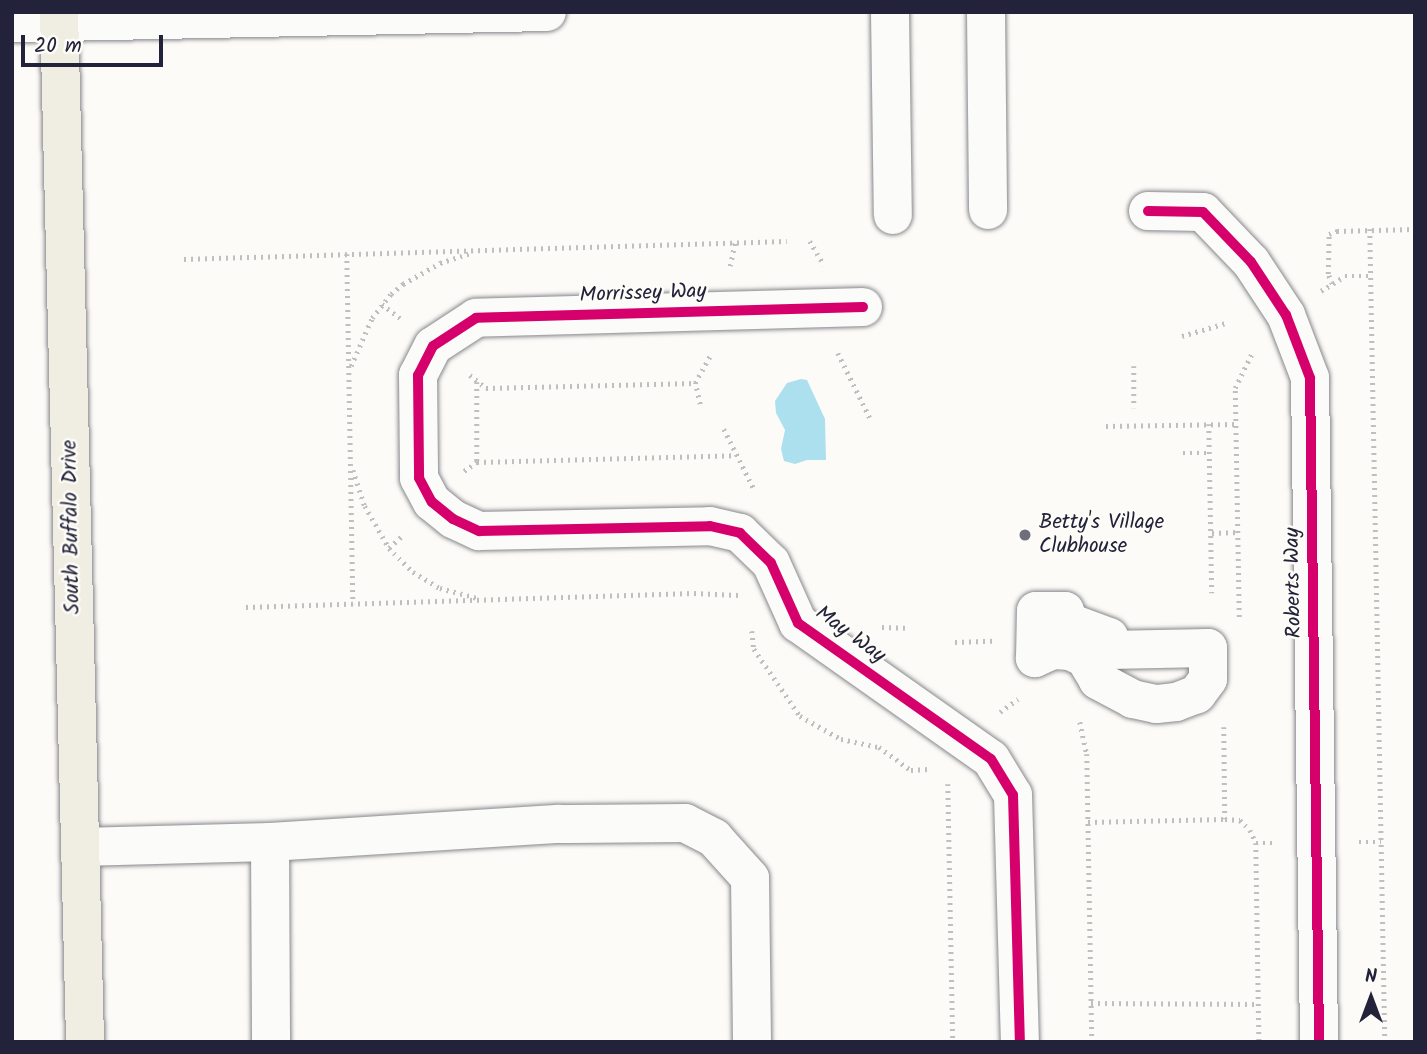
<!DOCTYPE html>
<html>
<head>
<meta charset="utf-8">
<style>
	body { margin:0 }
	#map { position:relative; width:1427px; height:1054px; overflow:hidden; background:#fcfbf8; font-family:Kalam,sans-serif }
	div>[style] { position:absolute }
	.water>* { inset:0; background:#ace0ee }
	.path>* { height:4.5px; margin-top:-2.25px; transform-origin:0; background:repeating-linear-gradient(90deg,#bfbfc0 0 2px,transparent 0 7px) }
	.roads { filter:drop-shadow(0 0 2px #88888c) drop-shadow(0 0 2px #88888c) }
	.minor>* { height:38px; margin:-19px; padding:0 19px; transform-origin:19px; border-radius:19px; background:#fbfbf9 }
	.major>* { height:38px; margin:-19px; padding:0 19px; transform-origin:19px; border-radius:19px; background:#f0ede3 }
	.cycleway>* { height:10px; margin:-5px; padding:0 5px; transform-origin:5px; border-radius:5px; background:#d6006c }
	.dots>* { width:19px; height:19px; translate:-50% -50%; box-sizing:border-box; border:4px solid #fdfcf7; border-radius:50% }
	span { translate:-50% -50%; white-space:nowrap; text-align:center; line-height:1.15; -webkit-text-stroke:5px #fdfcf7; paint-order:stroke }
	.street-label { font-size:21px; color:#22223b }
	.poi-label { font-size:21px; color:#22223b }
	.left { translate:0 -50%; text-align:left }
	.frame { position:absolute; inset:0; border:14px solid #22223b; pointer-events:none }
	.north { position:absolute; left:1336px; top:963px; width:70px; height:70px; -webkit-text-stroke:5px #fdfcf7; paint-order:stroke; rotate:0deg; font-size:19px; font-weight:700; line-height:28px; text-align:center; color:#22223b }
	.north::after { content:''; display:block; margin:auto; width:24px; height:32px; background:#22223b; clip-path:polygon(50% 0,100% 100%,50% 72%,0 100%) }
	.scale { position:absolute; left:21px; top:35px; width:142px; height:32px; box-sizing:border-box; border:4px solid #22223b; border-top:0; padding-left:9px; font-size:21px; line-height:24px; white-space:nowrap; color:#22223b; -webkit-text-stroke:5px #fdfcf7; paint-order:stroke }
</style>
</head>
<body>
<div id="map">
	<div class="water">
		<div style="clip-path:polygon(801px 379px,807px 380px,825px 419px,826px 460px,807px 460px,795px 464px,784px 461px,781px 449px,785px 430px,776px 413px,775px 401px,787px 383px)"></div>
	</div>
	<div class="path">
		<div style="left:1370px;top:229px;width:813px;rotate:88.94deg"></div>
		<div style="left:810px;top:241px;width:28px;rotate:60deg"></div>
		<div style="left:347px;top:254px;width:350px;rotate:89deg"></div>
		<div style="left:184px;top:259px;width:603px;rotate:-1.71deg"></div>
		<div style="left:730px;top:266px;width:24px;rotate:-78deg"></div>
		<div style="left:1332px;top:284px;width:11px;rotate:-112deg"></div>
		<div style="left:1328px;top:274px;width:40px;rotate:-88.6deg"></div>
		<div style="left:1329px;top:234px;width:9px;rotate:-21deg"></div>
		<div style="left:1337px;top:231px;width:78px;rotate:-1.5deg"></div>
		<div style="left:1321px;top:291px;width:28px;rotate:-32deg"></div>
		<div style="left:1345px;top:276px;width:27px"></div>
		<div style="left:382px;top:304px;width:23px;rotate:38deg"></div>
		<div style="left:1182px;top:336px;width:46px;rotate:-16.5deg"></div>
		<div style="left:838px;top:353px;width:72px;rotate:63.8deg"></div>
		<div style="left:351px;top:366px;width:52px;rotate:-66.4deg"></div>
		<div style="left:372px;top:318px;width:31px;rotate:-52deg"></div>
		<div style="left:391px;top:294px;width:16px;rotate:-40deg"></div>
		<div style="left:403px;top:284px;width:43px;rotate:-29.6deg"></div>
		<div style="left:440px;top:263px;width:35px;rotate:-18deg"></div>
		<div style="left:1134px;top:366px;width:42px;rotate:90deg"></div>
		<div style="left:470px;top:375px;width:21px;rotate:39deg"></div>
		<div style="left:486px;top:388px;width:209px;rotate:-1.4deg"></div>
		<div style="left:477px;top:382px;width:80px;rotate:90deg"></div>
		<div style="left:700px;top:404px;width:22px;rotate:-103deg"></div>
		<div style="left:695px;top:383px;width:31px;rotate:-61deg"></div>
		<div style="left:1209px;top:424px;width:169px;rotate:89deg"></div>
		<div style="left:1106px;top:426px;width:130px;rotate:-0.9deg"></div>
		<div style="left:724px;top:429px;width:69px;rotate:63.4deg"></div>
		<div style="left:1183px;top:453px;width:27px"></div>
		<div style="left:353px;top:470px;width:38px;rotate:72deg"></div>
		<div style="left:365px;top:506px;width:48px;rotate:60.3deg"></div>
		<div style="left:389px;top:548px;width:34px;rotate:45deg"></div>
		<div style="left:413px;top:572px;width:31px;rotate:31deg"></div>
		<div style="left:440px;top:588px;width:39px;rotate:15deg"></div>
		<div style="left:464px;top:471px;width:16px;rotate:-35deg"></div>
		<div style="left:477px;top:462px;width:259px;rotate:-1.5deg"></div>
		<div style="left:1212px;top:533px;width:26px;rotate:-2deg"></div>
		<div style="left:389px;top:548px;width:19px;rotate:-43deg"></div>
		<div style="left:246px;top:607px;width:448px;rotate:-1.8deg"></div>
		<div style="left:694px;top:593px;width:44px;rotate:2.6deg"></div>
		<div style="left:1239px;top:617px;width:229px;rotate:-91deg"></div>
		<div style="left:1235px;top:388px;width:39px;rotate:-64deg"></div>
		<div style="left:882px;top:627px;width:23px;rotate:2deg"></div>
		<div style="left:752px;top:631px;width:18px;rotate:84deg"></div>
		<div style="left:754px;top:649px;width:81px;rotate:55.5deg"></div>
		<div style="left:800px;top:716px;width:47px;rotate:29.3deg"></div>
		<div style="left:841px;top:739px;width:39px;rotate:12deg"></div>
		<div style="left:879px;top:747px;width:39px;rotate:36deg"></div>
		<div style="left:911px;top:770px;width:18px;rotate:-3deg"></div>
		<div style="left:955px;top:642px;width:37px;rotate:-2deg"></div>
		<div style="left:1000px;top:712px;width:22px;rotate:-36deg"></div>
		<div style="left:1080px;top:722px;width:33px;rotate:78deg"></div>
		<div style="left:1087px;top:754px;width:288px;rotate:89deg"></div>
		<div style="left:1224px;top:727px;width:92px;rotate:89.4deg"></div>
		<div style="left:948px;top:784px;width:258px;rotate:88.9deg"></div>
		<div style="left:1088px;top:822px;width:137px;rotate:-1.3deg"></div>
		<div style="left:1225px;top:819px;width:15px;rotate:4deg"></div>
		<div style="left:1240px;top:820px;width:14px;rotate:45deg"></div>
		<div style="left:1250px;top:830px;width:14px;rotate:65deg"></div>
		<div style="left:1256px;top:843px;width:199px;rotate:89.1deg"></div>
		<div style="left:1359px;top:842px;width:22px"></div>
		<div style="left:1256px;top:843px;width:16px"></div>
		<div style="left:1091px;top:1003px;width:168px;rotate:0.3deg"></div>
	</div>
	<div class="roads">
		<div class="minor">
			<div style="left:890px;top:12px;width:203px;rotate:89.2deg"></div>
			<div style="left:986px;top:12px;width:198px;rotate:89.4deg"></div>
			<div style="left:12px;top:23px;width:535px;rotate:-1.18deg"></div>
			<div style="left:1148px;top:211px;width:55px;rotate:1deg"></div>
			<div style="left:1203px;top:212px;width:69px;rotate:46.2deg"></div>
			<div style="left:1251px;top:262px;width:64px;rotate:56.6deg"></div>
			<div style="left:1286px;top:315px;width:67px;rotate:69.1deg"></div>
			<div style="left:1310px;top:378px;width:664px;rotate:89.22deg"></div>
			<div style="left:863px;top:307px;width:387px;rotate:178.4deg"></div>
			<div style="left:476px;top:318px;width:51px;rotate:146.9deg"></div>
			<div style="left:433px;top:346px;width:33px;rotate:117deg"></div>
			<div style="left:418px;top:375px;width:103px;rotate:89.4deg"></div>
			<div style="left:419px;top:478px;width:27px;rotate:62deg"></div>
			<div style="left:432px;top:502px;width:27px;rotate:39deg"></div>
			<div style="left:453px;top:519px;width:29px;rotate:25deg"></div>
			<div style="left:479px;top:531px;width:231px;rotate:-1.2deg"></div>
			<div style="left:710px;top:526px;width:31px;rotate:13deg"></div>
			<div style="left:740px;top:533px;width:43px;rotate:44.1deg"></div>
			<div style="left:771px;top:563px;width:66px;rotate:65.8deg"></div>
			<div style="left:798px;top:623px;width:236px;rotate:35.2deg"></div>
			<div style="left:991px;top:759px;width:42px;rotate:58.6deg"></div>
			<div style="left:1013px;top:795px;width:247px;rotate:88.4deg"></div>
			<div style="left:1036px;top:611px;width:29px"></div>
			<div style="left:1065px;top:611px;width:10px;rotate:84deg"></div>
			<div style="left:1066px;top:621px;width:46px;rotate:20.4deg"></div>
			<div style="left:1109px;top:637px;width:13px;rotate:90deg"></div>
			<div style="left:1109px;top:650px;width:99px;rotate:-1.2deg"></div>
			<div style="left:1208px;top:648px;width:31px;rotate:90deg"></div>
			<div style="left:1208px;top:679px;width:19px;rotate:126deg"></div>
			<div style="left:1197px;top:694px;width:22px;rotate:159deg"></div>
			<div style="left:1176px;top:702px;width:20px;rotate:174deg"></div>
			<div style="left:1156px;top:704px;width:24px;rotate:-168deg"></div>
			<div style="left:1133px;top:699px;width:40px;rotate:-152deg"></div>
			<div style="left:1098px;top:680px;width:26px;rotate:-121deg"></div>
			<div style="left:1085px;top:658px;width:17px;rotate:-155deg"></div>
			<div style="left:1070px;top:651px;width:17px;rotate:-177deg"></div>
			<div style="left:1053px;top:650px;width:20px;rotate:156deg"></div>
			<div style="left:1035px;top:658px;width:47px;rotate:-88.8deg"></div>
			<div style="left:270px;top:842px;width:200px;rotate:89.7deg"></div>
			<div style="left:80px;top:847px;width:190px;rotate:-1.5deg"></div>
			<div style="left:270px;top:842px;width:290px;rotate:-3.6deg"></div>
			<div style="left:559px;top:824px;width:126px;rotate:-0.5deg"></div>
			<div style="left:685px;top:823px;width:33px;rotate:27deg"></div>
			<div style="left:714px;top:838px;width:54px;rotate:48deg"></div>
			<div style="left:750px;top:878px;width:164px;rotate:89.3deg"></div>
		</div>
		<div class="major">
			<div style="left:59px;top:12px;width:1030px;rotate:88.55deg"></div>
		</div>
	</div>
	<div class="cycleway">
		<div style="left:1148px;top:211px;width:55px;rotate:1deg"></div>
		<div style="left:1203px;top:212px;width:69px;rotate:46.2deg"></div>
		<div style="left:1251px;top:262px;width:64px;rotate:56.6deg"></div>
		<div style="left:1286px;top:315px;width:67px;rotate:69.1deg"></div>
		<div style="left:1310px;top:378px;width:664px;rotate:89.22deg"></div>
		<div style="left:863px;top:307px;width:387px;rotate:178.4deg"></div>
		<div style="left:476px;top:318px;width:51px;rotate:146.9deg"></div>
		<div style="left:433px;top:346px;width:33px;rotate:117deg"></div>
		<div style="left:418px;top:375px;width:103px;rotate:89.4deg"></div>
		<div style="left:419px;top:478px;width:27px;rotate:62deg"></div>
		<div style="left:432px;top:502px;width:27px;rotate:39deg"></div>
		<div style="left:453px;top:519px;width:29px;rotate:25deg"></div>
		<div style="left:479px;top:531px;width:231px;rotate:-1.2deg"></div>
		<div style="left:710px;top:526px;width:31px;rotate:13deg"></div>
		<div style="left:740px;top:533px;width:43px;rotate:44.1deg"></div>
		<div style="left:771px;top:563px;width:66px;rotate:65.8deg"></div>
		<div style="left:798px;top:623px;width:236px;rotate:35.2deg"></div>
		<div style="left:991px;top:759px;width:42px;rotate:58.6deg"></div>
		<div style="left:1013px;top:795px;width:247px;rotate:88.4deg"></div>
	</div>
	<div class="dots">
		<div style="left:1025px;top:535px;background:#6e6e7d"></div>
	</div>
	<div class="street-label">
		<span style="left:643px;top:294px;rotate:-2deg">Morrissey Way</span>
		<span style="left:72px;top:527px;rotate:-91deg">South Buffalo Drive</span>
		<span style="left:1294px;top:583px;rotate:-91deg">Roberts Way</span>
		<span style="left:850px;top:635px;rotate:36deg">May Way</span>
	</div>
	<div class="poi-label">
		<span class="left" style="left:1039px;top:535px">Betty's Village<br>Clubhouse</span>
	</div>
	<div class="frame"></div>
	<div class="north">N</div>
	<div class="scale">20 m</div>
</div>
</body>
</html>
